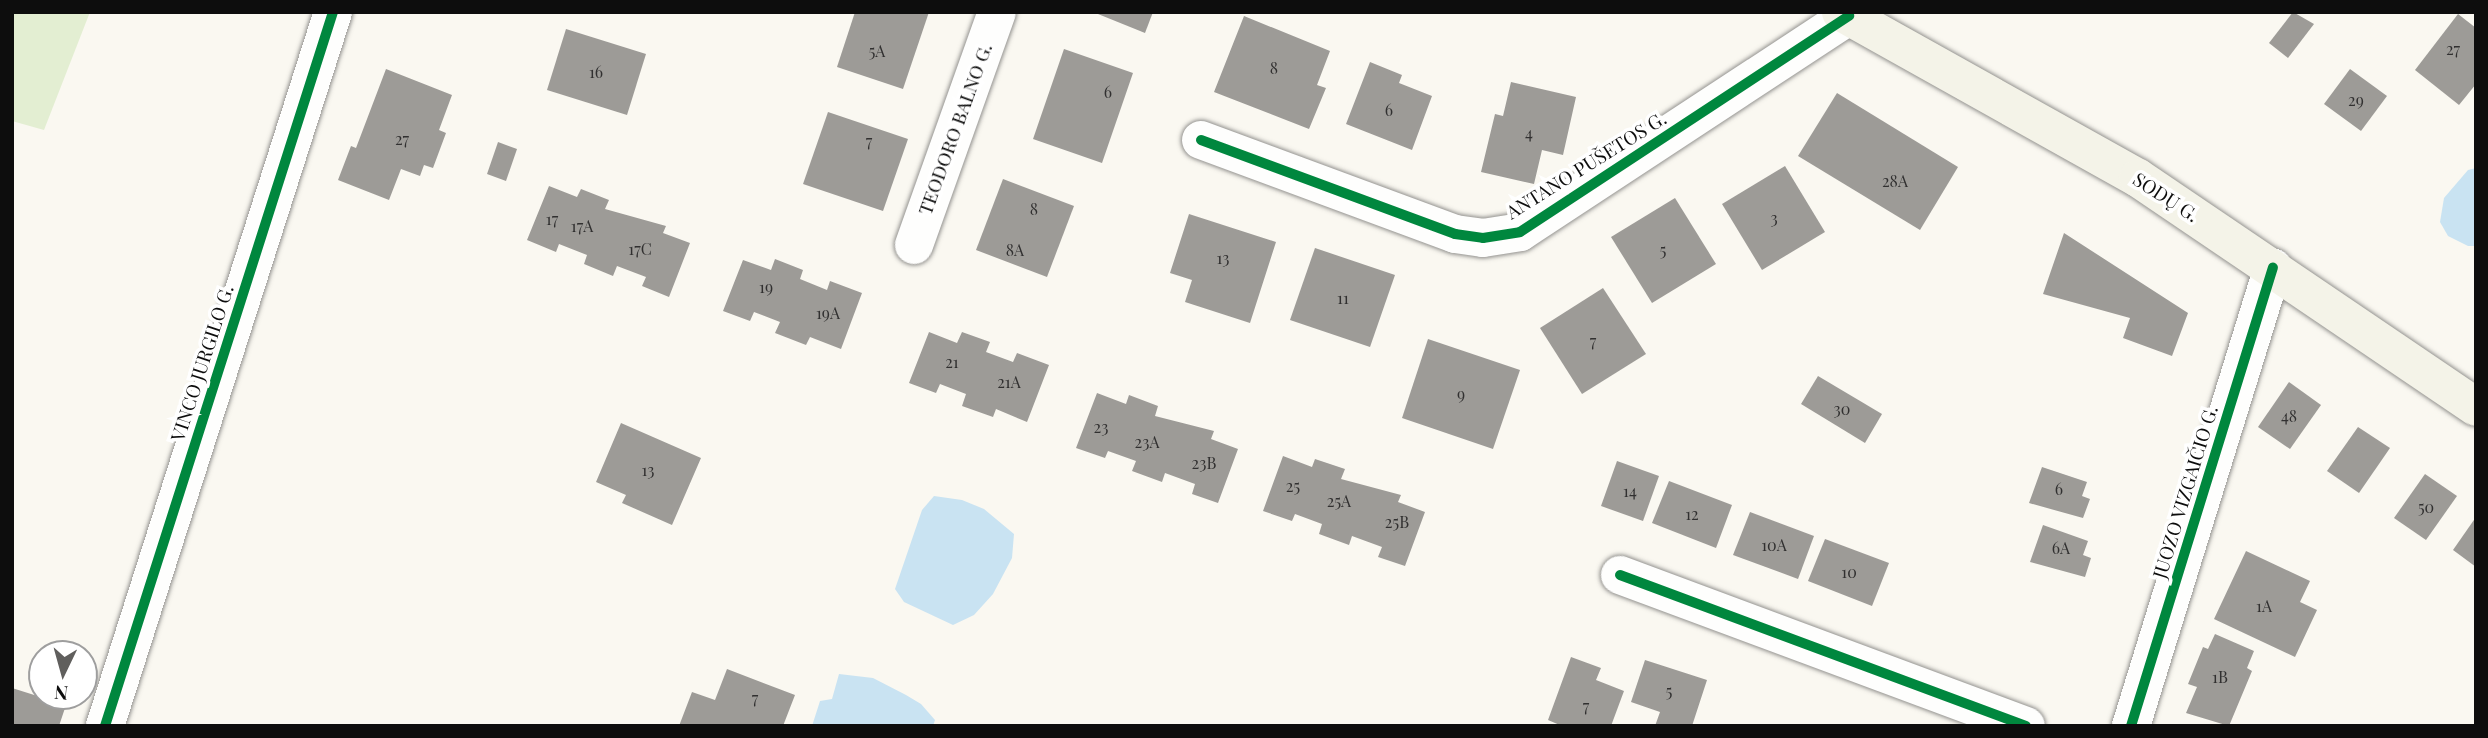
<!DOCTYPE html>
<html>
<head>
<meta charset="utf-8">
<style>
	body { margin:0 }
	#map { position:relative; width:2488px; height:738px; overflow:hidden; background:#faf8f1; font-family:"Playfair Display",serif }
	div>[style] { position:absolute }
	.green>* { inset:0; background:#e3eed2 }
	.water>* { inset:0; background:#c9e3f2 }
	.building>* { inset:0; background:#9d9b97 }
	.roads { filter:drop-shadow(0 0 2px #949390) drop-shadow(0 0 2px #949390) }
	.minor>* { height:38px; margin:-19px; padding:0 19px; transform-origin:19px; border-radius:19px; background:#fefefd }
	.secondary>* { height:38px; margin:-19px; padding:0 19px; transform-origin:19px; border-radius:19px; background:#f4f3e8 }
	.cycleway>* { height:10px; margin:-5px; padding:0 5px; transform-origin:5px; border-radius:5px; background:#00873e }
	span { translate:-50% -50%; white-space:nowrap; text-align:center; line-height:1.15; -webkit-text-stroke:7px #fff; paint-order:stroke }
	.number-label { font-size:16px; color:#313030 }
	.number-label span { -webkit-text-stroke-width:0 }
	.street-label { font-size:19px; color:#0d0d0d }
	.frame { position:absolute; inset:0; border:14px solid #0d0d0d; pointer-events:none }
	.north { position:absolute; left:28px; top:640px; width:70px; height:70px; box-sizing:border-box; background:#fff; border:2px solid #9e9e9e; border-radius:50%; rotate:185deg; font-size:19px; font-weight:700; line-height:28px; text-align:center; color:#0d0d0d }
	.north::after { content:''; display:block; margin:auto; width:24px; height:32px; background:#605f5d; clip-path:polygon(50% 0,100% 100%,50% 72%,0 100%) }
</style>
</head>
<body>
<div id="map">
	<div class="green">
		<div style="clip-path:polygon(12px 12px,90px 12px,44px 130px,12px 121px)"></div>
	</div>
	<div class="water">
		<div style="clip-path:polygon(2476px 168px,2476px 246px,2468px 246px,2448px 236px,2440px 222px,2444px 198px,2468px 170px)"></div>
		<div style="clip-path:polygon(934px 496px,962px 500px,984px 509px,1014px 534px,1012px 558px,993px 594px,974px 615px,953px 625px,904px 602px,895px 589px,922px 510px)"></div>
		<div style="clip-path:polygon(839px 674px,873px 678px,906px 695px,921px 704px,935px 720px,933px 726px,812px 726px,820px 701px,832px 699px)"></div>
	</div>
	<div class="building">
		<div style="clip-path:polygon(855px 12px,929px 12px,903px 89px,837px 67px)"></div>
		<div style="clip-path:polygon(1093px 12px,1153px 12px,1145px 33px)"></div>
		<div style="clip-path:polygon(2293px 12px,2314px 24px,2288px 58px,2269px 43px)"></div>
		<div style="clip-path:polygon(2458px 14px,2476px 28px,2476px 84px,2459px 105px,2415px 70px)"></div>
		<div style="clip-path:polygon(1244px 16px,1330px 51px,1317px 85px,1326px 88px,1309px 129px,1214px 92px)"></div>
		<div style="clip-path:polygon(566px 29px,646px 54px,627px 115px,547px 90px)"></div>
		<div style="clip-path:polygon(1064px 49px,1133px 73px,1102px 163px,1033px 139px)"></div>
		<div style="clip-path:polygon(1370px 62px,1402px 75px,1399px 83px,1432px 96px,1412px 150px,1346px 124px)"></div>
		<div style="clip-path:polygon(386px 69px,452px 95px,439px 130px,446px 133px,433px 168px,424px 165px,420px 176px,401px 169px,389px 200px,338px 180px,351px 146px,356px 148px)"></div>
		<div style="clip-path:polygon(2350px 69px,2387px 96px,2361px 131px,2324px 104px)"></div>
		<div style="clip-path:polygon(1511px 82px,1576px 97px,1563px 155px,1542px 150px,1534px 184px,1481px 172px,1495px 114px,1503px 116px)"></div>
		<div style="clip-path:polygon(1837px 93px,1958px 167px,1920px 230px,1798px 156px)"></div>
		<div style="clip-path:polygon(828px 112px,908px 139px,883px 211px,803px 184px)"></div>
		<div style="clip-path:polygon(498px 142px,517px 149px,506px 181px,487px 174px)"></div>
		<div style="clip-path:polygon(1785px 166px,1825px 232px,1762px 270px,1722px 204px)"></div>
		<div style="clip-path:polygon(1003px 179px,1074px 206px,1047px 277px,976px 250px)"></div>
		<div style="clip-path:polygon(549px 186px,577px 197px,581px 189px,609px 200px,605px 209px,666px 226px,663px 233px,690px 243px,669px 297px,642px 286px,646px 277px,617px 266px,613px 276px,584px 264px,587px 255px,559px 244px,556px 252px,527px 240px)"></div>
		<div style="clip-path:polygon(1675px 198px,1716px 264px,1652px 303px,1611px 237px)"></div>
		<div style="clip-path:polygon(1189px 214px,1276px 242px,1250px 323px,1185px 302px,1192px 280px,1170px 273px)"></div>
		<div style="clip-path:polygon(2064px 233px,2188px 313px,2172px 356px,2123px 338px,2130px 318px,2043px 294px)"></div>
		<div style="clip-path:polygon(1315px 248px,1395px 275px,1370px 347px,1290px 320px)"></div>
		<div style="clip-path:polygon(775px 259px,803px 270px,800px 279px,827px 290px,830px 281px,862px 293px,841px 349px,810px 337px,806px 345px,775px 333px,780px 322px,754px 312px,750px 321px,723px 311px,743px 260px,771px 270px)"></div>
		<div style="clip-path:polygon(1603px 288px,1646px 354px,1582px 394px,1540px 328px)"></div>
		<div style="clip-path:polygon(929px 332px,957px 343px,962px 332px,990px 342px,986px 352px,1013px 362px,1017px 353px,1049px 365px,1027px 422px,996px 409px,993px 417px,962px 406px,966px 394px,940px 384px,936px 393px,909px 383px)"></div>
		<div style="clip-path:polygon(1428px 339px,1520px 370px,1493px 449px,1402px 418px)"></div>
		<div style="clip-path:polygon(1818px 376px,1882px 414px,1865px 443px,1801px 404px)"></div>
		<div style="clip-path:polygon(2289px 382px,2321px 405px,2290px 449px,2258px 427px)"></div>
		<div style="clip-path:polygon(1097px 393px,1126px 404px,1129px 395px,1158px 406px,1155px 416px,1214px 431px,1211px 439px,1238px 449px,1218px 503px,1192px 494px,1195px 484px,1165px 473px,1162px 482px,1132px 471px,1136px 461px,1108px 451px,1105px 458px,1076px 448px)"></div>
		<div style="clip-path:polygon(621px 423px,701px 458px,672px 525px,622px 503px,626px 495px,596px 482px)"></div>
		<div style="clip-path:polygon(2358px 427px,2390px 448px,2359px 493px,2327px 471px)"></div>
		<div style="clip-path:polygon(1283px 456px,1312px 467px,1315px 459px,1345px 469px,1341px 479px,1401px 495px,1398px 502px,1425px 512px,1405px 566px,1378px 557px,1382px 547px,1352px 536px,1349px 545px,1319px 534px,1322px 524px,1295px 514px,1292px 521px,1263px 511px)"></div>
		<div style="clip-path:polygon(1617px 461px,1659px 476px,1643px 521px,1601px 506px)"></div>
		<div style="clip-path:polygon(2042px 467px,2087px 482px,2082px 496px,2090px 499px,2083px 518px,2029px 503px)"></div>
		<div style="clip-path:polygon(2425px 474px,2457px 496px,2426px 540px,2394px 518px)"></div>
		<div style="clip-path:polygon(1669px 481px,1732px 505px,1716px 548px,1652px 523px)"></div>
		<div style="clip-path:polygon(1750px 512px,1814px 536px,1798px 579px,1733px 555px)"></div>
		<div style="clip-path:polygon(2476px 517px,2476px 567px,2453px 550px)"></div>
		<div style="clip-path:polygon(2043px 525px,2088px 541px,2083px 555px,2091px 558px,2085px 577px,2030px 562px)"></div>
		<div style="clip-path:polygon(1825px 539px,1889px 563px,1872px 606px,1808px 581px)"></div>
		<div style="clip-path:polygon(2246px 551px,2310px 581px,2300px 602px,2317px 610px,2295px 657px,2214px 619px)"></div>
		<div style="clip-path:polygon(2215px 634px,2254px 651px,2247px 668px,2252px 671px,2229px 726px,2186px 713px,2197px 687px,2188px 684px,2203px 647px,2208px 649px)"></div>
		<div style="clip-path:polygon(1571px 657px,1601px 668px,1596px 680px,1624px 691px,1611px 726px,1562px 726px,1548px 720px)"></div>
		<div style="clip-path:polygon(1645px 660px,1707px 680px,1692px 726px,1655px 726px,1660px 712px,1631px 702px)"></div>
		<div style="clip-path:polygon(727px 669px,795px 695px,783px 726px,679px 726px,692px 692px,715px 700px)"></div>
		<div style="clip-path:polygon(12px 688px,66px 705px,59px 726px,12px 726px)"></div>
	</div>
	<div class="roads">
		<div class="minor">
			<div style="left:1201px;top:140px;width:271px;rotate:20.3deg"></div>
			<div style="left:1455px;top:234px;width:28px;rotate:8deg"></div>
			<div style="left:1483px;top:238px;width:37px;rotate:-9deg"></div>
			<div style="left:1520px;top:232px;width:394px;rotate:-33.3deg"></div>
			<div style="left:914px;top:245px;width:247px;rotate:-70.4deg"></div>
			<div style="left:1620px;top:575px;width:433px;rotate:20.4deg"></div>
			<div style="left:105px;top:726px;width:750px;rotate:-72.29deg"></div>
			<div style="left:2131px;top:726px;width:480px;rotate:-72.8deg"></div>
		</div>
		<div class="secondary">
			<div style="left:1841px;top:12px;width:340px;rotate:29.2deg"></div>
			<div style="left:2138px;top:178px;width:408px;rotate:34.1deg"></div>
		</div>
	</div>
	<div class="cycleway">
		<div style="left:1201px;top:140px;width:271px;rotate:20.3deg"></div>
		<div style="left:1455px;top:234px;width:28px;rotate:8deg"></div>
		<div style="left:1483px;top:238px;width:37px;rotate:-9deg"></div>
		<div style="left:1520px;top:232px;width:394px;rotate:-33.3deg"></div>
		<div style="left:1620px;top:575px;width:433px;rotate:20.4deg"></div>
		<div style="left:105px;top:726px;width:750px;rotate:-72.29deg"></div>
		<div style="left:2131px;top:726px;width:480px;rotate:-72.8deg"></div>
	</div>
	<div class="number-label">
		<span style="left:2453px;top:49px">27</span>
		<span style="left:877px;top:51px">5A</span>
		<span style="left:1274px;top:68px">8</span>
		<span style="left:596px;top:72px">16</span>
		<span style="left:1108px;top:92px">6</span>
		<span style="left:2356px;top:100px">29</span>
		<span style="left:1389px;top:110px">6</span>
		<span style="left:1529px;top:133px">4</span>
		<span style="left:402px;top:139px">27</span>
		<span style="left:869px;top:141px">7</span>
		<span style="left:1895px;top:181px">28A</span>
		<span style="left:1034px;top:209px">8</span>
		<span style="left:1774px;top:218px">3</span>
		<span style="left:552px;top:219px">17</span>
		<span style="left:582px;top:226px">17A</span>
		<span style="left:640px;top:249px">17C</span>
		<span style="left:1015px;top:250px">8A</span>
		<span style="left:1663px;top:250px">5</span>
		<span style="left:1223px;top:258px">13</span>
		<span style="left:766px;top:287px">19</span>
		<span style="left:1343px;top:298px">11</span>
		<span style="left:828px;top:313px">19A</span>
		<span style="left:1593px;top:341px">7</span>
		<span style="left:952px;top:362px">21</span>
		<span style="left:1009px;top:382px">21A</span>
		<span style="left:1461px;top:394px">9</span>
		<span style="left:1842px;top:409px">30</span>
		<span style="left:2289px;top:416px">48</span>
		<span style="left:1101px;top:427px">23</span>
		<span style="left:1147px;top:442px">23A</span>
		<span style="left:1204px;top:463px">23B</span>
		<span style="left:648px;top:470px">13</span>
		<span style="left:1293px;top:486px">25</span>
		<span style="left:2059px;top:489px">6</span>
		<span style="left:1630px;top:491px">14</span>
		<span style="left:1339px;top:501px">25A</span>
		<span style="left:2426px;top:507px">50</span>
		<span style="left:1692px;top:514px">12</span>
		<span style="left:1397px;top:522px">25B</span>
		<span style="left:1774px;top:545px">10A</span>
		<span style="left:2061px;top:548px">6A</span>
		<span style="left:1849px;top:572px">10</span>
		<span style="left:2264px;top:606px">1A</span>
		<span style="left:2220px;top:677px">1B</span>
		<span style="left:1669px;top:691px">5</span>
		<span style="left:755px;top:698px">7</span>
		<span style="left:1586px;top:706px">7</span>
	</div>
	<div class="street-label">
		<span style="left:955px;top:129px;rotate:-70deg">TEODORO BALNO G.</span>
		<span style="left:1586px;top:165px;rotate:-32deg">ANTANO PUŠETOS G.</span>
		<span style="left:2166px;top:197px;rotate:33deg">SODŲ G.</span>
		<span style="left:202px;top:363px;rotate:-72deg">VINCO JURGILO G.</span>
		<span style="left:2185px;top:492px;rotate:-73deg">JUOZO VIZGAIČIO G.</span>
	</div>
	<div class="frame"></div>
	<div class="north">N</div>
</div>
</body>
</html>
